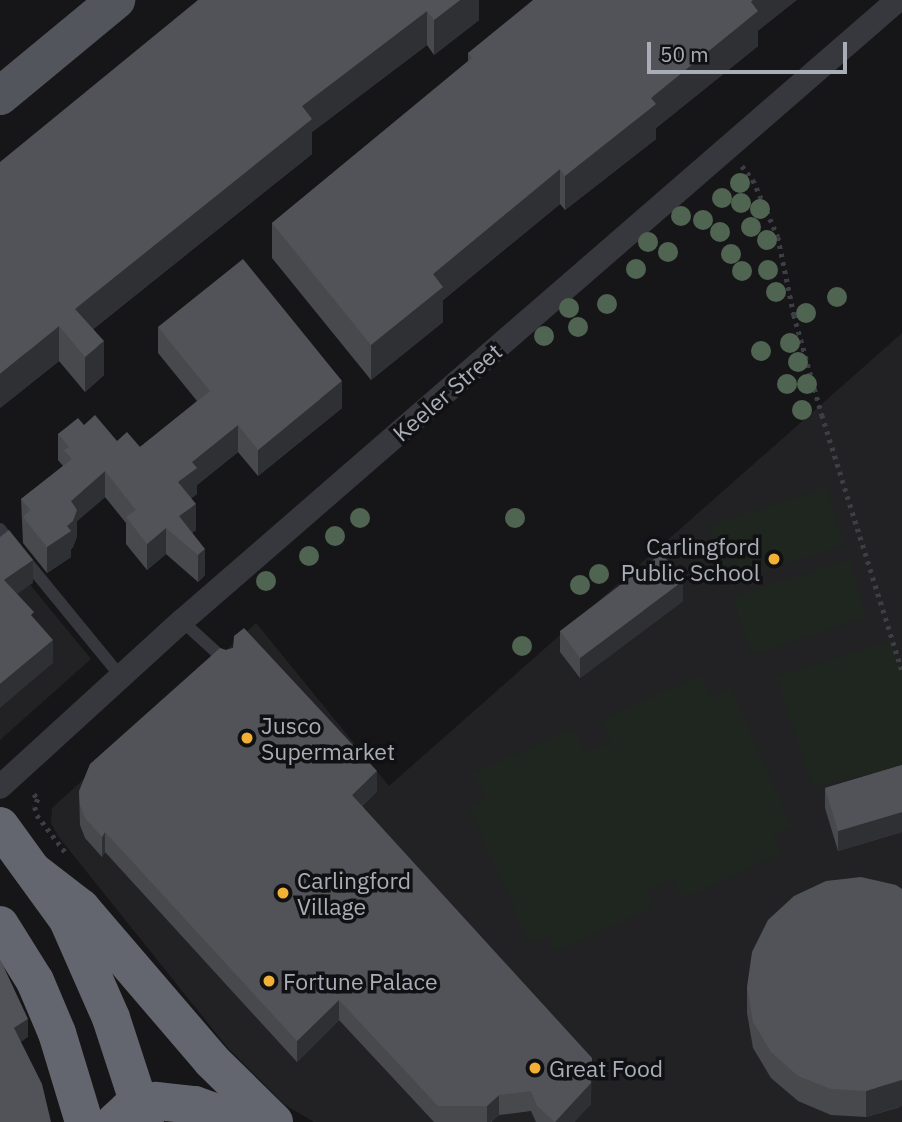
<!DOCTYPE html>
<html>
<head>
<meta charset="utf-8">
<style>
	body { margin:0 }
	#map { position:relative; width:902px; height:1122px; overflow:hidden; background:#161618; font-family:"IBM Plex Sans",sans-serif }
	div>[style] { position:absolute }
	.built>* { inset:0; background:#222225 }
	.green>* { inset:0; background:#1e261f }
	.path>* { height:4.5px; margin-top:-2.25px; transform-origin:0; background:repeating-linear-gradient(90deg,#3d3f44 0 3.5px,transparent 0 8.5px) }
	.lane>* { height:12px; margin:-6px; padding:0 6px; transform-origin:6px; border-radius:6px; background:#37383d }
	.street>* { height:24px; margin:-12px; padding:0 12px; transform-origin:12px; border-radius:12px; background:#37383d }
	.primary>* { height:38px; margin:-19px; padding:0 19px; transform-origin:19px; border-radius:19px; background:#53555c }
	.highway>* { height:38px; margin:-19px; padding:0 19px; transform-origin:19px; border-radius:19px; background:#63666e }
	.trees>* { width:20px; height:20px; margin:-10px; border-radius:50%; background:#506452 }
	.wall>* { inset:0; background:#47494d }
	.shaded-wall>* { inset:0; background:#2f3033 }
	.building>* { inset:0; background:#525359 }
	.dots>* { width:19px; height:19px; translate:-50% -50%; box-sizing:border-box; border:4px solid #111113; border-radius:50% }
	span { translate:-50% -50%; white-space:nowrap; text-align:center; line-height:1.15; -webkit-text-stroke:7px #111113; paint-order:stroke }
	.street-label { font-size:23px; color:#a8adb8 }
	.poi-label { font-size:23px; color:#a8adb8 }
	.right { translate:-100% -50%; text-align:right }
	.left { translate:0 -50%; text-align:left }
	.scale { position:absolute; left:647px; top:42px; width:200px; height:32px; box-sizing:border-box; border:4px solid #a8adb8; border-top:0; padding-left:9px; font-size:21px; line-height:24px; white-space:nowrap; color:#a8adb8; -webkit-text-stroke:5px #111113; paint-order:stroke }
</style>
</head>
<body>
<div id="map">
	<div class="built">
		<div style="clip-path:polygon(902px 333px,902px 1122px,314px 1122px,285px 1105px,227px 1047px,58px 836px,51px 823px,52px 808px,256px 623px,389px 786px)"></div>
		<div style="clip-path:polygon(0 548px,91px 659px,0 740px)"></div>
	</div>
	<div class="green">
		<div style="clip-path:polygon(826px 487px,845px 545px,728px 583px,709px 526px)"></div>
		<div style="clip-path:polygon(849px 559px,867px 617px,751px 655px,732px 597px)"></div>
		<div style="clip-path:polygon(891px 641px,902px 673px,902px 767px,813px 787px,776px 676px)"></div>
		<div style="clip-path:polygon(700px 675px,710px 697px,731px 689px,792px 826px,773px 835px,781px 854px,682px 899px,673px 879px,647px 891px,654px 907px,555px 952px,548px 935px,529px 943px,468px 806px,486px 798px,474px 773px,573px 728px,585px 754px,611px 742px,601px 720px)"></div>
	</div>
	<div class="path">
		<div style="left:742px;top:166px;width:18px;rotate:52deg"></div>
		<div style="left:753px;top:180px;width:62px;rotate:66.3deg"></div>
		<div style="left:778px;top:237px;width:80px;rotate:78.4deg"></div>
		<div style="left:794px;top:315px;width:104px;rotate:74.4deg"></div>
		<div style="left:822px;top:415px;width:267px;rotate:72.6deg"></div>
		<div style="left:34px;top:794px;width:6px;rotate:51deg"></div>
		<div style="left:38px;top:799px;width:9px;rotate:111deg"></div>
		<div style="left:35px;top:807px;width:8px;rotate:76deg"></div>
		<div style="left:37px;top:815px;width:48px;rotate:52.7deg"></div>
	</div>
	<div class="lane">
		<div style="left:0;top:529px;width:191px;rotate:50.7deg"></div>
		<div style="left:182px;top:621px;width:59px;rotate:42.3deg"></div>
	</div>
	<div class="street">
		<div style="left:0;top:787px;width:246px;rotate:-42.4deg"></div>
		<div style="left:182px;top:621px;width:948px;rotate:-40.94deg"></div>
	</div>
	<div class="primary">
		<div style="left:0;top:96px;width:151px;rotate:-39.6deg"></div>
	</div>
	<div class="highway">
		<div style="left:0;top:826px;width:116px;rotate:54.1deg"></div>
		<div style="left:68px;top:920px;width:107px;rotate:66.3deg"></div>
		<div style="left:111px;top:1018px;width:109px;rotate:71.9deg"></div>
		<div style="left:33px;top:871px;width:61px;rotate:37.6deg"></div>
		<div style="left:81px;top:908px;width:201px;rotate:49.4deg"></div>
		<div style="left:212px;top:1061px;width:87px;rotate:44.5deg"></div>
		<div style="left:0;top:925px;width:66px;rotate:58deg"></div>
		<div style="left:35px;top:981px;width:56px;rotate:67.1deg"></div>
		<div style="left:57px;top:1033px;width:93px;rotate:73.1deg"></div>
		<div style="left:115px;top:1122px;width:19px;rotate:-43deg"></div>
		<div style="left:129px;top:1109px;width:28px;rotate:-17deg"></div>
		<div style="left:156px;top:1101px;width:39px;rotate:6deg"></div>
		<div style="left:195px;top:1105px;width:50px;rotate:19.9deg"></div>
	</div>
	<div class="trees">
		<div style="left:740px;top:183px"></div>
		<div style="left:722px;top:198px"></div>
		<div style="left:741px;top:203px"></div>
		<div style="left:760px;top:209px"></div>
		<div style="left:681px;top:216px"></div>
		<div style="left:703px;top:220px"></div>
		<div style="left:751px;top:227px"></div>
		<div style="left:720px;top:232px"></div>
		<div style="left:767px;top:240px"></div>
		<div style="left:648px;top:242px"></div>
		<div style="left:668px;top:252px"></div>
		<div style="left:731px;top:254px"></div>
		<div style="left:636px;top:269px"></div>
		<div style="left:768px;top:270px"></div>
		<div style="left:742px;top:271px"></div>
		<div style="left:776px;top:292px"></div>
		<div style="left:837px;top:297px"></div>
		<div style="left:607px;top:304px"></div>
		<div style="left:569px;top:308px"></div>
		<div style="left:806px;top:313px"></div>
		<div style="left:578px;top:327px"></div>
		<div style="left:544px;top:336px"></div>
		<div style="left:790px;top:343px"></div>
		<div style="left:761px;top:351px"></div>
		<div style="left:798px;top:362px"></div>
		<div style="left:787px;top:384px"></div>
		<div style="left:807px;top:384px"></div>
		<div style="left:802px;top:410px"></div>
		<div style="left:360px;top:518px"></div>
		<div style="left:515px;top:518px"></div>
		<div style="left:335px;top:536px"></div>
		<div style="left:309px;top:556px"></div>
		<div style="left:599px;top:574px"></div>
		<div style="left:266px;top:581px"></div>
		<div style="left:580px;top:585px"></div>
		<div style="left:522px;top:646px"></div>
	</div>
	<div class="wall">
		<div style="clip-path:polygon(198px 0,479px 0,479px 20px,434px 55px,427px 45px,312px 132px,312px 154px,93px 329px,104px 375px,85px 392px,59px 361px,0 408px)"></div>
		<div style="clip-path:polygon(758px 31px,758px 46px,656px 128px,656px 139px,565px 210px,560px 204px,443px 300px,443px 322px,371px 380px,272px 258px,272px 223px,468px 61px,468px 53px)"></div>
		<div style="clip-path:polygon(158px 327px,342px 408px,258px 476px,238px 452px,197px 485px,197px 494px,191px 498px,196px 530px,192px 533px,205px 575px,198px 582px,166px 554px,147px 570px,126px 544px,126px 523px,105px 497px,77px 521px,77px 536px,73px 547px,71px 549px,71px 557px,47px 573px,23px 543px,21px 499px,63px 466px,58px 460px,58px 434px,84px 425px,117px 441px,140px 447px,197px 401px,158px 353px)"></div>
		<div style="clip-path:polygon(683px 601px,580px 678px,560px 652px,560px 631px)"></div>
		<div style="clip-path:polygon(233px 648px,377px 791px,362px 806px,591px 1104px,574px 1122px,536px 1122px,531px 1111px,499px 1115px,491px 1122px,434px 1122px,339px 1020px,297px 1062px,105px 852px,102px 857px,85px 838px,80px 825px,79px 791px,226px 650px)"></div>
		<div style="clip-path:polygon(902px 765px,902px 832px,838px 851px,825px 808px,825px 788px)"></div>
		<div style="clip-path:polygon(747px 987px,900px 1107px,866px 1117px,831px 1115px,798px 1101px,771px 1078px,753px 1048px,747px 1013px)"></div>
	</div>
	<div class="shaded-wall">
		<div style="clip-path:polygon(460px 0,479px 0,479px 20px,434px 55px,434px 20px)"></div>
		<div style="clip-path:polygon(753px 0,797px 0,758px 31px,758px 46px,656px 128px,656px 139px,565px 210px,565px 176px,651px 98px)"></div>
		<div style="clip-path:polygon(427px 11px,427px 45px,312px 132px,312px 154px,75px 344px,75px 309px,302px 106px)"></div>
		<div style="clip-path:polygon(560px 169px,560px 204px,443px 300px,443px 322px,371px 380px,371px 345px,433px 274px)"></div>
		<div style="clip-path:polygon(59px 326px,59px 361px,0 408px,0 374px)"></div>
		<div style="clip-path:polygon(104px 341px,104px 375px,85px 392px,85px 357px)"></div>
		<div style="clip-path:polygon(342px 381px,342px 408px,258px 476px,258px 450px)"></div>
		<div style="clip-path:polygon(238px 425px,238px 452px,197px 485px,197px 494px,178px 509px,178px 482px,192px 462px)"></div>
		<div style="clip-path:polygon(105px 471px,105px 497px,77px 521px,77px 536px,73px 547px,71px 549px,71px 557px,47px 573px,47px 547px,67px 526px,71px 501px)"></div>
		<div style="clip-path:polygon(196px 504px,196px 530px,181px 541px,179px 516px)"></div>
		<div style="clip-path:polygon(166px 528px,166px 554px,147px 570px,147px 544px)"></div>
		<div style="clip-path:polygon(205px 549px,205px 575px,198px 582px,198px 555px)"></div>
		<div style="clip-path:polygon(33px 560px,33px 583px,4px 603px,4px 580px)"></div>
		<div style="clip-path:polygon(683px 581px,683px 601px,580px 678px,580px 658px)"></div>
		<div style="clip-path:polygon(53px 640px,53px 663px,0 708px,0 684px)"></div>
		<div style="clip-path:polygon(377px 771px,377px 791px,352px 815px,352px 795px)"></div>
		<div style="clip-path:polygon(902px 812px,902px 832px,838px 851px,838px 831px)"></div>
		<div style="clip-path:polygon(105px 832px,105px 852px,102px 857px,102px 837px)"></div>
		<div style="clip-path:polygon(339px 1000px,339px 1020px,297px 1062px,297px 1041px)"></div>
		<div style="clip-path:polygon(28px 1019px,28px 1037px,14px 1047px,14px 1028px)"></div>
		<div style="clip-path:polygon(592px 1058px,591px 1104px,574px 1122px,555px 1122px)"></div>
		<div style="clip-path:polygon(902px 1080px,902px 1106px,866px 1117px,866px 1091px)"></div>
		<div style="clip-path:polygon(499px 1095px,499px 1115px,491px 1122px,487px 1122px,487px 1106px)"></div>
	</div>
	<div class="building">
		<div style="clip-path:polygon(198px 0,460px 0,434px 20px,427px 11px,302px 106px,312px 119px,75px 309px,104px 341px,85px 357px,59px 326px,0 374px,0 162px)"></div>
		<div style="clip-path:polygon(533px 0,753px 0,751px 2px,758px 11px,651px 98px,656px 104px,565px 176px,560px 169px,433px 274px,443px 287px,371px 345px,272px 223px,472px 58px,468px 53px)"></div>
		<div style="clip-path:polygon(243px 259px,342px 381px,258px 450px,238px 425px,192px 462px,197px 468px,178px 482px,196px 504px,179px 516px,205px 549px,198px 555px,166px 528px,147px 544px,126px 517px,136px 510px,105px 471px,71px 501px,77px 510px,73px 521px,67px 526px,71px 531px,47px 547px,23px 517px,30px 510px,21px 499px,72px 459px,64px 450px,69px 447px,58px 434px,78px 418px,84px 425px,95px 415px,117px 441px,127px 432px,140px 447px,210px 391px,158px 327px)"></div>
		<div style="clip-path:polygon(9px 530px,33px 560px,4px 580px,34px 612px,31px 615px,53px 640px,0 684px,0 537px)"></div>
		<div style="clip-path:polygon(662px 553px,683px 581px,580px 658px,560px 631px)"></div>
		<div style="clip-path:polygon(244px 628px,377px 771px,352px 795px,592px 1058px,591px 1083px,555px 1122px,537px 1106px,531px 1091px,499px 1095px,487px 1106px,438px 1106px,339px 1000px,297px 1041px,105px 832px,102px 837px,85px 818px,80px 805px,79px 791px,90px 764px,220px 648px,226px 650px,233px 648px,234px 636px)"></div>
		<div style="clip-path:polygon(902px 765px,902px 812px,838px 831px,825px 788px)"></div>
		<div style="clip-path:polygon(861px 877px,896px 885px,902px 889px,902px 1080px,866px 1091px,831px 1089px,798px 1076px,771px 1052px,753px 1022px,747px 987px,752px 952px,768px 920px,794px 896px,826px 881px)"></div>
		<div style="clip-path:polygon(0 959px,28px 1019px,14px 1028px,42px 1084px,51px 1122px,0 1122px)"></div>
	</div>
	<div class="dots">
		<div style="left:774px;top:559px;background:#f2b134"></div>
		<div style="left:247px;top:738px;background:#f2b134"></div>
		<div style="left:283px;top:893px;background:#f2b134"></div>
		<div style="left:269px;top:981px;background:#f2b134"></div>
		<div style="left:535px;top:1068px;background:#f2b134"></div>
	</div>
	<div class="street-label">
		<span style="left:447px;top:392px;rotate:-41deg">Keeler Street</span>
	</div>
	<div class="poi-label">
		<span class="right" style="left:760px;top:559px">Carlingford<br>Public School</span>
		<span class="left" style="left:261px;top:738px">Jusco<br>Supermarket</span>
		<span class="left" style="left:297px;top:893px">Carlingford<br>Village</span>
		<span class="left" style="left:283px;top:981px">Fortune Palace</span>
		<span class="left" style="left:549px;top:1068px">Great Food</span>
	</div>
	<div class="scale">50 m</div>
</div>
</body>
</html>
